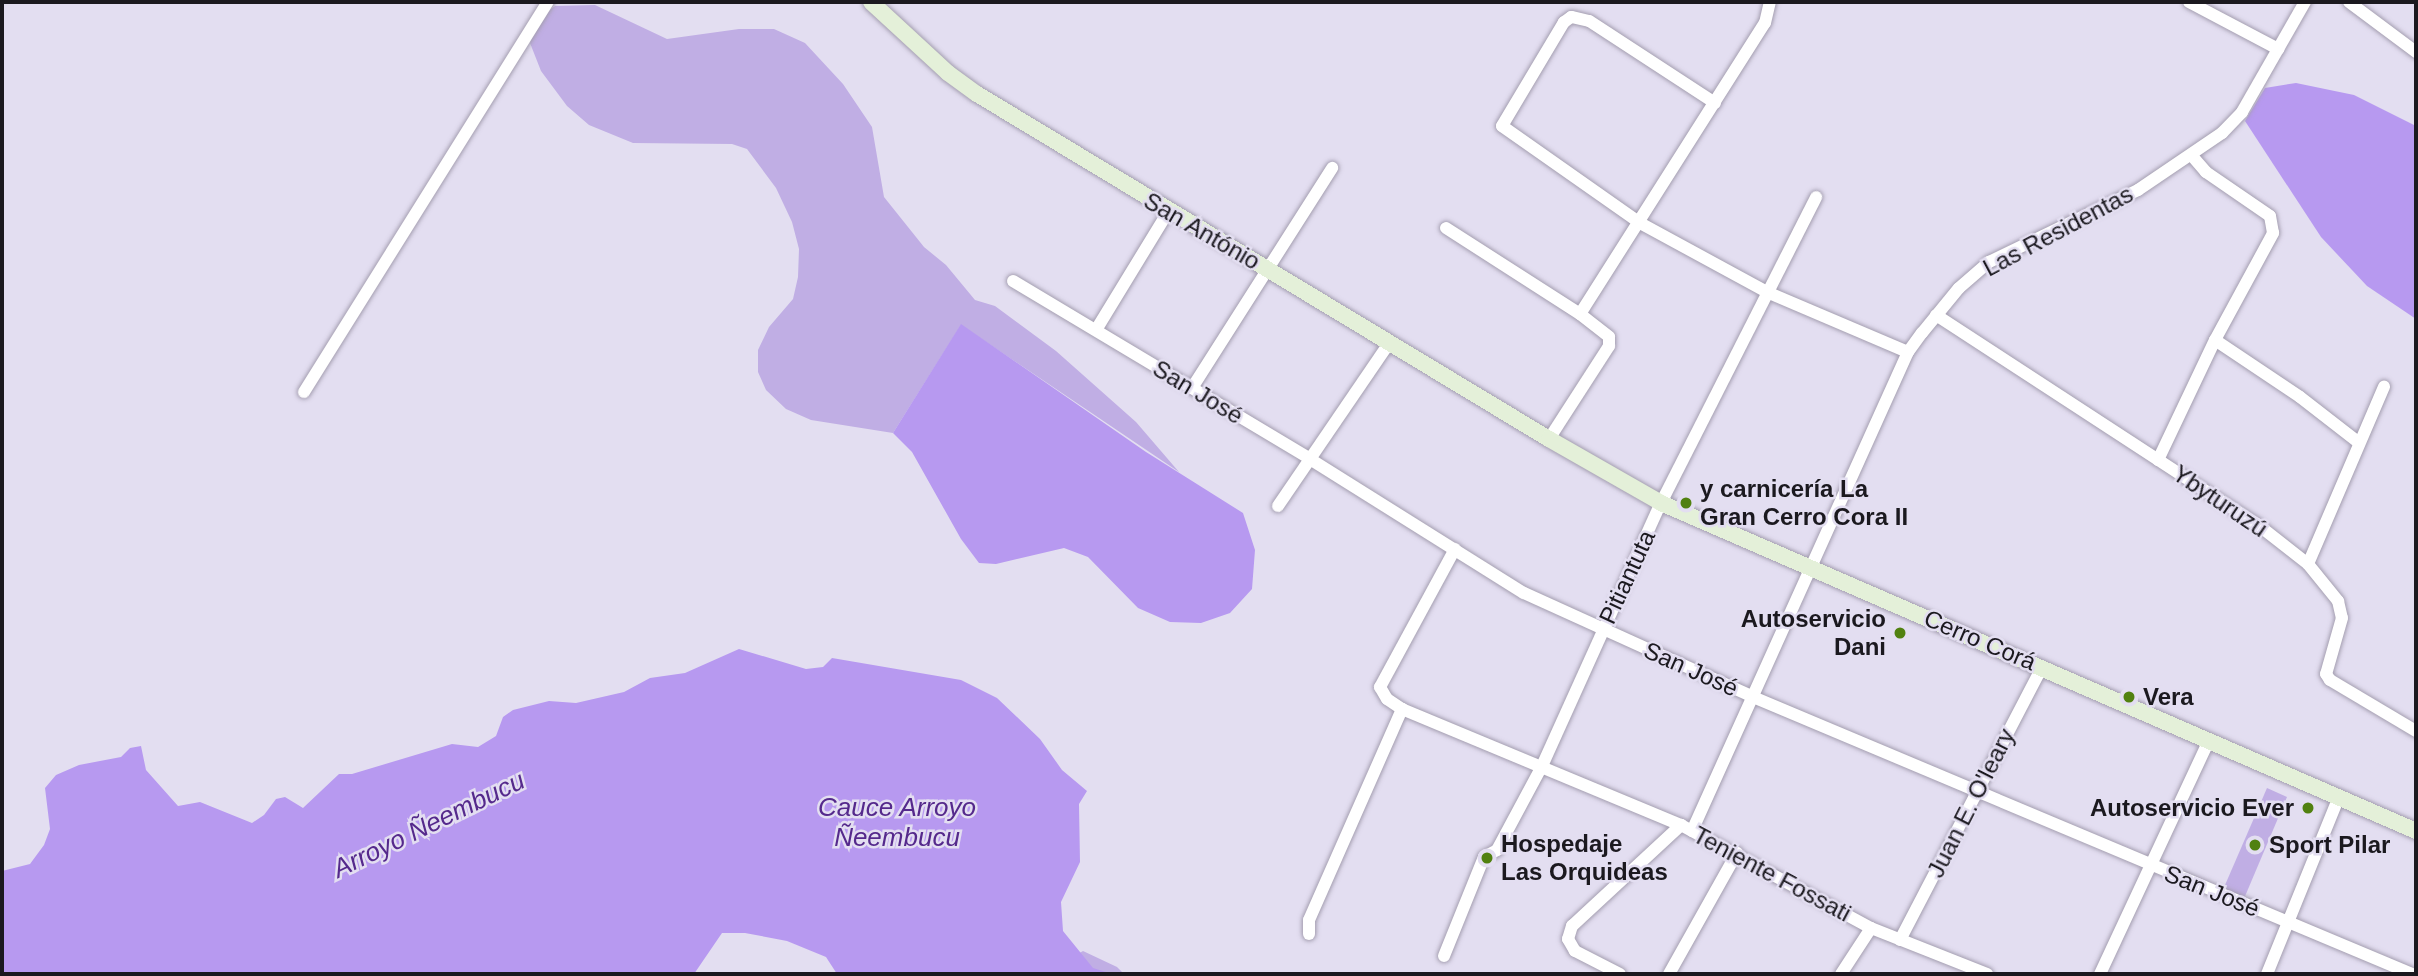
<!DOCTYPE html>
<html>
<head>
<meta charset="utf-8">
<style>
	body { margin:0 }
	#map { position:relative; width:2418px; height:976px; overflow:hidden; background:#e3def1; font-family:Helvetica,sans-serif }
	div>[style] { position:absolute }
	.green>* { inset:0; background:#c0aee4 }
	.water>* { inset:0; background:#b799f0 }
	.roads { filter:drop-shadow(0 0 2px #a49eb0) drop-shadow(0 0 2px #a49eb0) }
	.street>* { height:12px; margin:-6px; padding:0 6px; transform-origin:6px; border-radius:6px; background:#fff }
	.secondary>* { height:16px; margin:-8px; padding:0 8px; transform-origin:8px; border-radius:8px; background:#e4f0d9 }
	.dots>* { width:19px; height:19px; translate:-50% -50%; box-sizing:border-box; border:4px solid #e3def1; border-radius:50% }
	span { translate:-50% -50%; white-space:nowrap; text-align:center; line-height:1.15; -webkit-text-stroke:5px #e3def1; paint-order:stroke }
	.street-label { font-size:24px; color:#1b191f }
	.poi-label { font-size:24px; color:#1b191f; font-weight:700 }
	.left { translate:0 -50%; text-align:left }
	.right { translate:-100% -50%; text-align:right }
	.water-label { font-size:26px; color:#55298c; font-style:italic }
	.frame { position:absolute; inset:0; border:4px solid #1b191f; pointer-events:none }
</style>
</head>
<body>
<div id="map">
	<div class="green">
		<div style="clip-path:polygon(595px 5px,667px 39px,739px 29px,774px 29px,805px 43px,843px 84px,872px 127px,884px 197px,924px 247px,946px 265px,975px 300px,995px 306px,1056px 351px,1136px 422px,1179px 472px,961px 325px,893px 433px,811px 420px,786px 409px,766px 390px,758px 372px,758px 350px,769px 327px,793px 299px,798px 277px,799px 249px,792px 222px,776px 188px,747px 149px,732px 144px,633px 143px,589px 125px,567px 106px,541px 71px,530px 43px,537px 20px,555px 6px)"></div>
		<div style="clip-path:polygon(2267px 788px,2287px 797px,2243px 901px,2222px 892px)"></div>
		<div style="clip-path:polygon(1083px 951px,1117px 967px,1124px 974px,1074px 974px,1076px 955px)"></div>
	</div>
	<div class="water">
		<div style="clip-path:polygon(2296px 83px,2354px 95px,2416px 126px,2416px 319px,2367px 286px,2321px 237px,2245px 121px,2265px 88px)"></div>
		<div style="clip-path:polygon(961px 324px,1146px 452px,1243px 513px,1255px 550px,1252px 589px,1230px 613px,1201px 623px,1170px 622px,1138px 608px,1088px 557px,1064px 548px,996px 564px,979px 563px,961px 539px,912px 452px,893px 433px)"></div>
		<div style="clip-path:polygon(739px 649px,806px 669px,823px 667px,832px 658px,961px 680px,997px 698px,1040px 739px,1062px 770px,1087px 791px,1079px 804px,1080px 862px,1061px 902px,1063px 931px,1093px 968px,1112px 974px,837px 974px,826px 957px,787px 941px,745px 933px,722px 933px,694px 974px,2px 974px,2px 871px,30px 864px,44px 845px,50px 829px,45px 788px,56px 775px,79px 765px,121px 757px,130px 748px,141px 746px,146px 770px,178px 806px,200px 802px,252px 823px,264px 815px,276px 799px,285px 797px,303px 808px,339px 774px,352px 774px,452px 744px,478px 747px,496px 736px,503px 717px,513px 710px,549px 701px,576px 703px,624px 692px,650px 678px,685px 673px)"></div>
	</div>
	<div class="roads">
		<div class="street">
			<div style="left:2189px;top:2px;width:101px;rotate:27.8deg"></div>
			<div style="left:2349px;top:2px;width:84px;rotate:36.7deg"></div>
			<div style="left:1715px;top:103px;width:150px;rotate:-146.9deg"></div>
			<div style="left:1589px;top:21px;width:18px;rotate:-167deg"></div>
			<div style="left:1571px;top:17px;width:9px;rotate:144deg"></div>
			<div style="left:1564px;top:22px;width:121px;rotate:120.8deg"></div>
			<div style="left:1502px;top:126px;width:169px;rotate:35.1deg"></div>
			<div style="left:1640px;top:223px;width:145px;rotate:28.5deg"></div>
			<div style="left:1767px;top:292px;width:153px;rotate:23.1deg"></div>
			<div style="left:1446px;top:228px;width:159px;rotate:32.7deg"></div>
			<div style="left:1580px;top:314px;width:37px;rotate:38deg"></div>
			<div style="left:1609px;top:337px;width:9px;rotate:90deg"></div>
			<div style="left:1609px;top:346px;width:111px;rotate:122.8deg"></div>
			<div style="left:1013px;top:281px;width:346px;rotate:30.9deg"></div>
			<div style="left:1310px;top:459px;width:252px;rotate:32.1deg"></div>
			<div style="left:1524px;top:593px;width:252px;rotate:24.4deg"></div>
			<div style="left:1753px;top:697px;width:715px;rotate:22.8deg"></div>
			<div style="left:1580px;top:314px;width:345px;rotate:-57.6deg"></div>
			<div style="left:1765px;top:23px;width:22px;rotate:-77deg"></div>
			<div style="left:1936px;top:315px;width:383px;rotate:33.1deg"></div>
			<div style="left:2257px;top:524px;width:65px;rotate:38.1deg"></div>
			<div style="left:2308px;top:564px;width:48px;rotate:51deg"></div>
			<div style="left:2338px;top:601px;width:17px;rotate:77deg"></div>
			<div style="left:2342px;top:618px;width:58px;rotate:105.9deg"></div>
			<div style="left:2326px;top:674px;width:7px;rotate:56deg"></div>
			<div style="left:2330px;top:680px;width:100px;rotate:30.7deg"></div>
			<div style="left:1096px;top:330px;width:138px;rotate:-58.6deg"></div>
			<div style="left:2215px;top:340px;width:102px;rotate:33.8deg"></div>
			<div style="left:2300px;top:397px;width:73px;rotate:37.8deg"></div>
			<div style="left:1192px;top:388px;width:261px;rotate:-57.5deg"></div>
			<div style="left:304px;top:392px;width:460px;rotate:-58deg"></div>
			<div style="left:2158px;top:460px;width:133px;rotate:-64.6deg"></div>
			<div style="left:2215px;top:340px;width:122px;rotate:-61.5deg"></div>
			<div style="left:2273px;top:233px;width:17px;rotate:-100deg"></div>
			<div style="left:2270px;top:216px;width:78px;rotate:-145.5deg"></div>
			<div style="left:2206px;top:172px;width:21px;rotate:-131deg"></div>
			<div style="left:1278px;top:506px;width:199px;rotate:-55.7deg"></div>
			<div style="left:2308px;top:564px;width:193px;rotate:-66.8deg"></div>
			<div style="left:1402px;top:709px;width:302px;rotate:22.6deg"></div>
			<div style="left:1681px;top:825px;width:216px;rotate:28.5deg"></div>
			<div style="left:1871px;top:928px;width:125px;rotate:21.6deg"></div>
			<div style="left:1692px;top:831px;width:525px;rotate:-65.73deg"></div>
			<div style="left:1908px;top:352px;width:24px;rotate:-54deg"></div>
			<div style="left:1922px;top:333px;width:58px;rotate:-50.6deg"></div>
			<div style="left:1959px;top:288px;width:40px;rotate:-41deg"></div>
			<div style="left:1989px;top:262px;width:165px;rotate:-25.8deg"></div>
			<div style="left:2138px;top:190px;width:102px;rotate:-34.2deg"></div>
			<div style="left:2222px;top:133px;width:29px;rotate:-46deg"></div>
			<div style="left:2242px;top:112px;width:127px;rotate:-60.2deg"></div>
			<div style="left:1309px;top:934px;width:14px;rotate:-90deg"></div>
			<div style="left:1309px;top:920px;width:231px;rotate:-66.2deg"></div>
			<div style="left:1402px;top:709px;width:18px;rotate:-146deg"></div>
			<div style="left:1387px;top:699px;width:14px;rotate:-120deg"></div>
			<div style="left:1380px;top:687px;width:157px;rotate:-61.5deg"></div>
			<div style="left:1900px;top:940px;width:308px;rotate:-62.5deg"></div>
			<div style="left:1444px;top:956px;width:107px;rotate:-68deg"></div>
			<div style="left:1484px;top:857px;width:15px;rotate:-28deg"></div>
			<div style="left:1497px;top:850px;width:95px;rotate:-61.8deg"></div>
			<div style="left:1542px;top:766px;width:289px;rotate:-65.7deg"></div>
			<div style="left:1661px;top:503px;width:343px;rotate:-63.1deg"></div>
			<div style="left:1620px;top:974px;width:51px;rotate:-152.9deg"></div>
			<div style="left:1575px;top:951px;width:14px;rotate:-120deg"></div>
			<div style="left:1568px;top:939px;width:14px;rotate:-73deg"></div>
			<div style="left:1572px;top:926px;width:149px;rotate:-42.8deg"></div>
			<div style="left:1669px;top:974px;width:139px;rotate:-60.7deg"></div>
			<div style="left:1841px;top:974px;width:55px;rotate:-56.9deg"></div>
			<div style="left:2100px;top:974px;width:258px;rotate:-65deg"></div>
			<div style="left:2267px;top:974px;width:191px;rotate:-67.9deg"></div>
		</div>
		<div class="secondary">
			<div style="left:871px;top:2px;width:105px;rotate:42.7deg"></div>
			<div style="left:948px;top:73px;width:36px;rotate:36deg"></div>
			<div style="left:977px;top:94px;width:668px;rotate:31.1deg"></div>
			<div style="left:1549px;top:439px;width:129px;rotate:29.7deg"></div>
			<div style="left:1661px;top:503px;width:823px;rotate:23.48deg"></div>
		</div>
	</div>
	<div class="dots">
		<div style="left:1686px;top:503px;background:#518110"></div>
		<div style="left:1900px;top:633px;background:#518110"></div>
		<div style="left:2129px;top:697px;background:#518110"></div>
		<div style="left:2308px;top:808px;background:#518110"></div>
		<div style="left:2255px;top:845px;background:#518110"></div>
		<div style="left:1487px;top:858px;background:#518110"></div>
	</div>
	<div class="street-label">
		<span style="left:1202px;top:231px;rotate:30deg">San António</span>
		<span style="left:2058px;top:231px;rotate:-28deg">Las Residentas</span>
		<span style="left:1198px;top:392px;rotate:31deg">San José</span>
		<span style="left:2220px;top:501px;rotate:34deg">Ybyturuzú</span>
		<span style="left:1627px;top:577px;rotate:-65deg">Pitiantuta</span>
		<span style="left:1980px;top:640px;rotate:23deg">Cerro Corá</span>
		<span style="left:1691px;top:669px;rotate:24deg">San José</span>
		<span style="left:1971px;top:803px;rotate:-63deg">Juan E. O'leary</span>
		<span style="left:1772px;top:874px;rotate:28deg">Teniente Fossati</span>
		<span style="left:2212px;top:891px;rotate:22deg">San José</span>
	</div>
	<div class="poi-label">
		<span class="left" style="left:1700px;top:503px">y carnicería La<br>Gran Cerro Cora II</span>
		<span class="right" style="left:1886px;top:633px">Autoservicio<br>Dani</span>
		<span class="left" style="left:2143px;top:697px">Vera</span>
		<span class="right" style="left:2294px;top:808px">Autoservicio Ever</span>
		<span class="left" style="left:1501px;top:858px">Hospedaje<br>Las Orquideas</span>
		<span class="left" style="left:2269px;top:845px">Sport Pilar</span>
	</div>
	<div class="water-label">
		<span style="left:897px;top:823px">Cauce Arroyo<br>Ñeembucu</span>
		<span style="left:429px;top:825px;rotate:-26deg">Arroyo Ñeembucu</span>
	</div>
	<div class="frame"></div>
</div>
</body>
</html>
